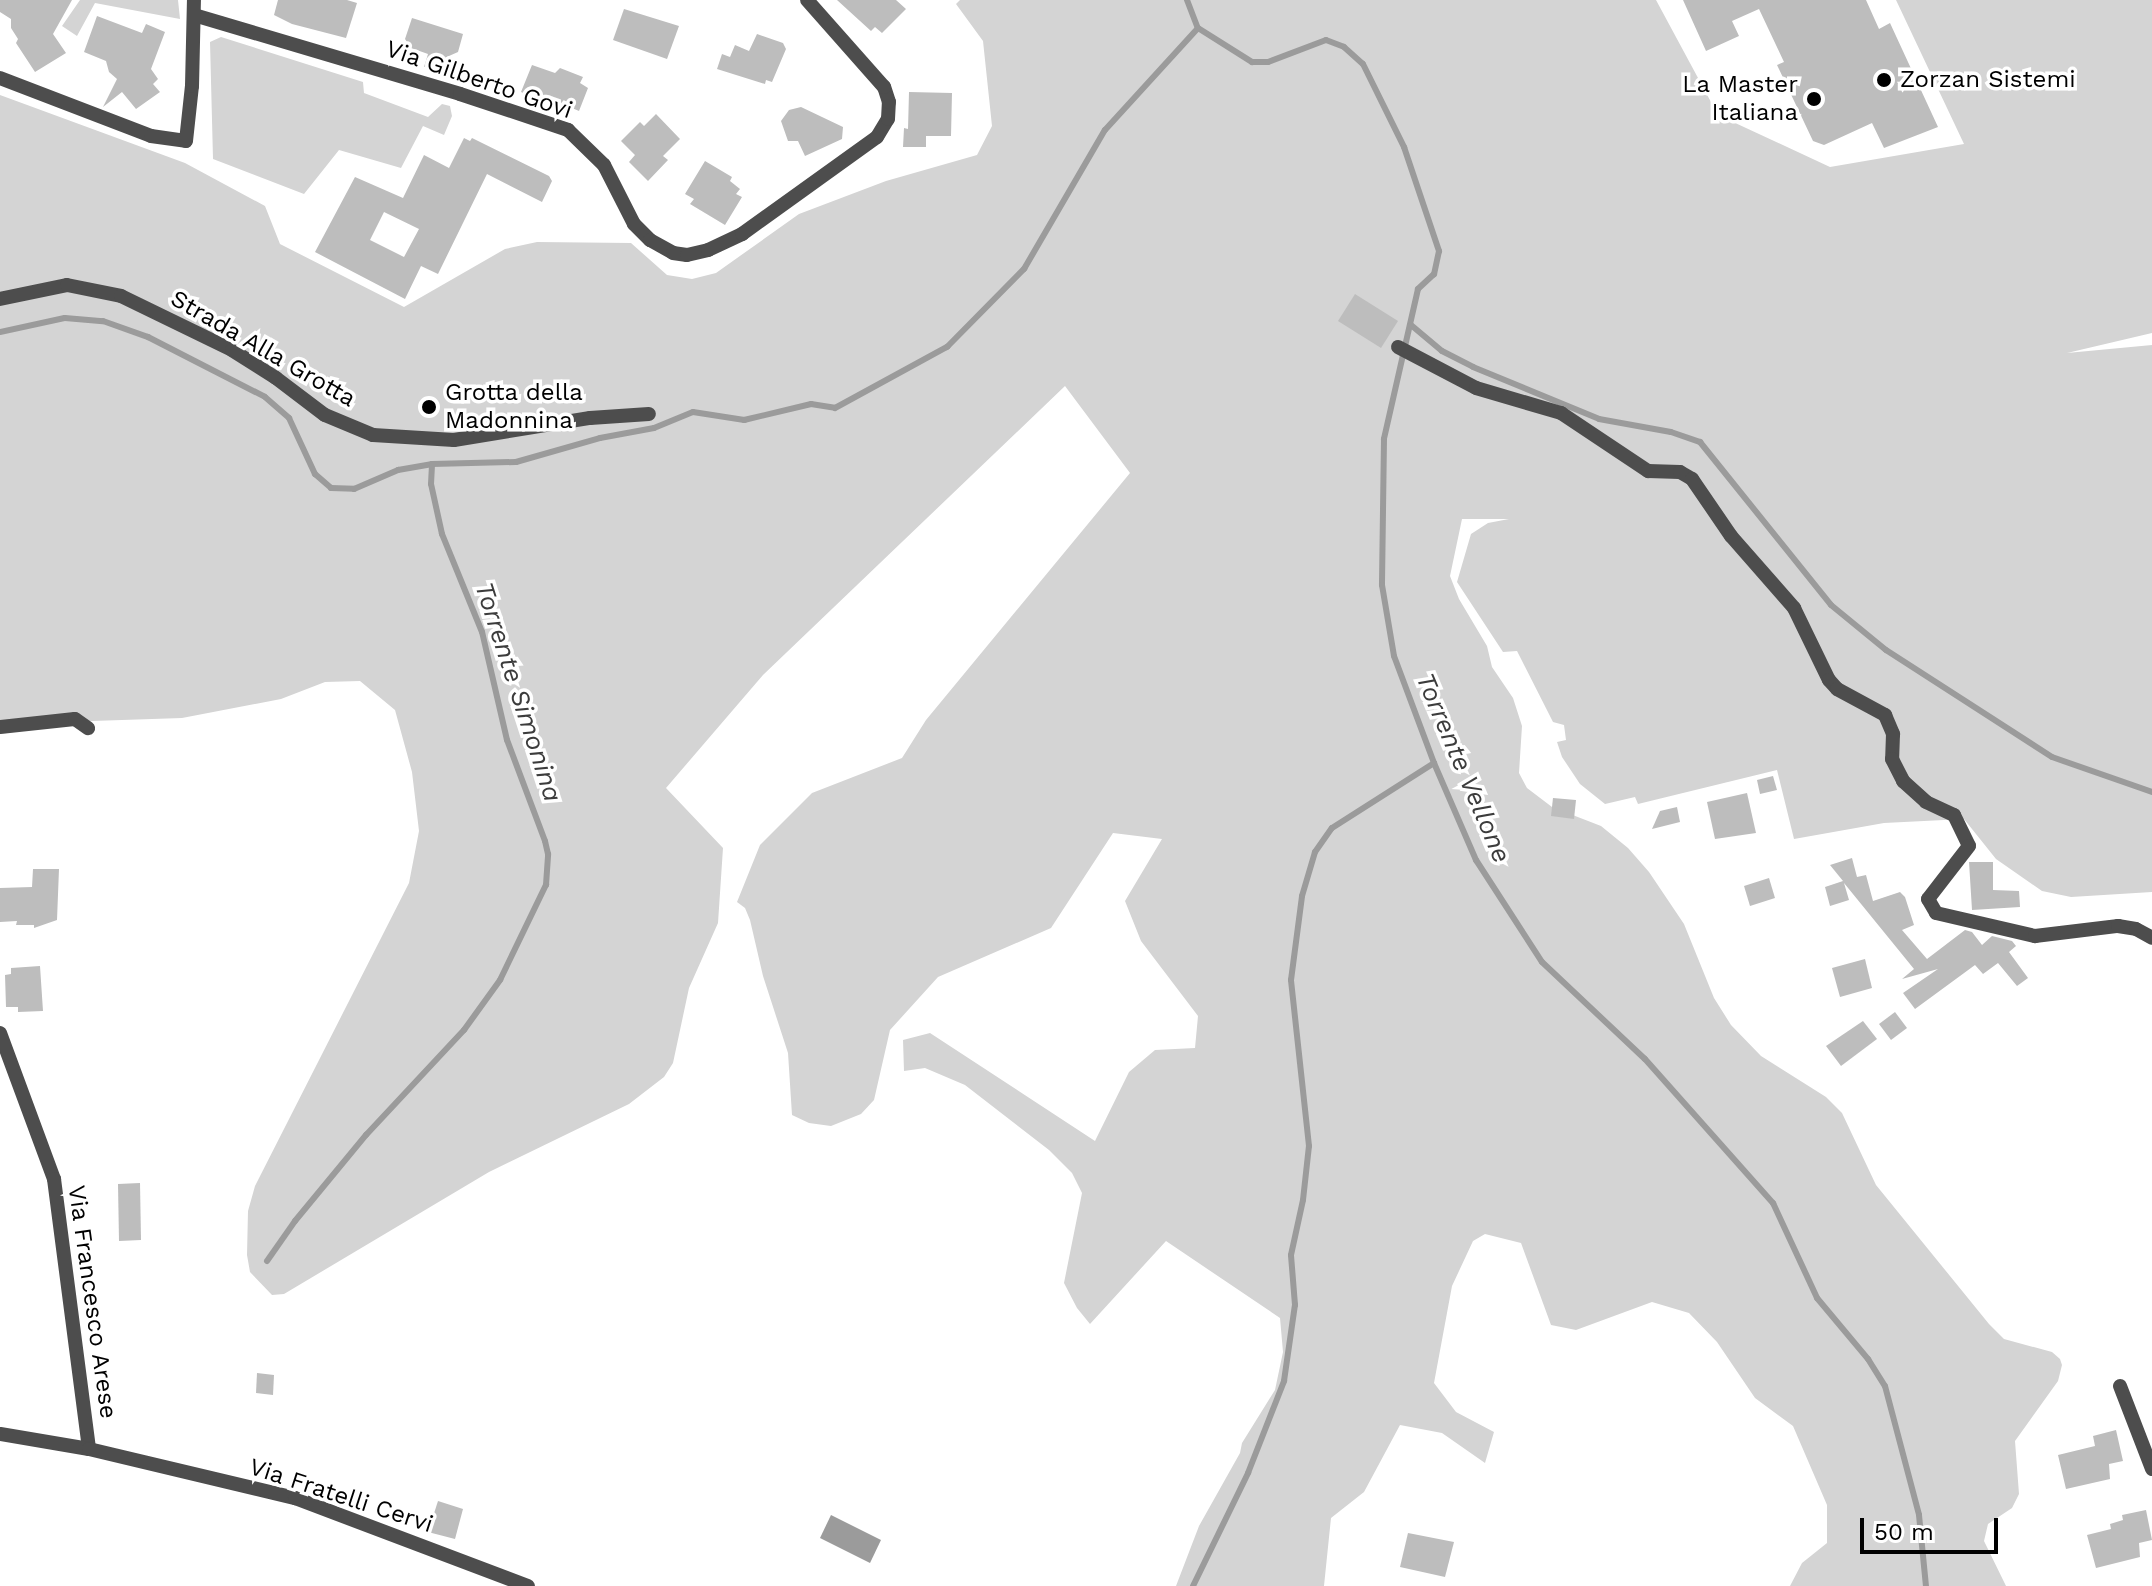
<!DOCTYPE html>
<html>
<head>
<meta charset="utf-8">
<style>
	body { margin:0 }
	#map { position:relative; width:2152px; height:1586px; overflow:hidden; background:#fff; font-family:"Work Sans",sans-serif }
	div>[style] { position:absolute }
	.green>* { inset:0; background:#d4d4d4 }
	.water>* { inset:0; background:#9b9b9b }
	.stream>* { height:6px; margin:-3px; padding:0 3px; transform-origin:3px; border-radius:3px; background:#9b9b9b }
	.building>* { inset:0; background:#bdbdbd }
	.minor>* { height:14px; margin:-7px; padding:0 7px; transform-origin:7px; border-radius:7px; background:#4d4d4d }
	.dots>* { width:22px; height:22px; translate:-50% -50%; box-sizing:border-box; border:4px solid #fff; border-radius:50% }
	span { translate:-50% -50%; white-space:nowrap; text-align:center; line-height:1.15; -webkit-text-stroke:7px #fff; paint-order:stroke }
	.street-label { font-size:24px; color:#000 }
	.poi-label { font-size:24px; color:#000 }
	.left { translate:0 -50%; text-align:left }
	.right { translate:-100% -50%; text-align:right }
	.water-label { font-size:26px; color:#3c3c3c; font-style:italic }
	.scale { position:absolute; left:1860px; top:1518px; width:138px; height:36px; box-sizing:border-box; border:4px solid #000; border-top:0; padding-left:10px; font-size:24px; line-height:28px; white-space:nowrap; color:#000; -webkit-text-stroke:6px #fff; paint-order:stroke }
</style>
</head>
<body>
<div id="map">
	<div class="green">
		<div style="clip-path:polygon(80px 0,178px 0,180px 19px,95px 3px,77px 36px,62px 26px)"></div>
		<div style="clip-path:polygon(960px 0,1656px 0,1718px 115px,1830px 167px,1964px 144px,1896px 0,2152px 0,2152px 333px,2067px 353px,2152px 345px,2152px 892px,2071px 897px,2042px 891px,1996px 859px,1964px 819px,1884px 823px,1794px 839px,1777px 770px,1638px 804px,1635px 797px,1605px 804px,1580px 784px,1562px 757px,1557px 742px,1566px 740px,1564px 725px,1553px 722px,1517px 651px,1503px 652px,1457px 582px,1471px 534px,1488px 523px,1509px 519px,1462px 519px,1450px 576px,1459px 599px,1487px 646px,1492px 667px,1513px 698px,1522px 726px,1519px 773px,1527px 788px,1552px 807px,1601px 826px,1628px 848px,1649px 872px,1684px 924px,1714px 998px,1731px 1025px,1761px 1056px,1826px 1097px,1842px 1113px,1876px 1185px,1989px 1324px,2004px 1339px,2052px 1352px,2060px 1359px,2062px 1365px,2058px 1381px,2015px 1441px,2019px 1494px,2012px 1508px,1988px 1524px,1984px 1541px,2006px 1586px,1790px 1586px,1802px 1563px,1827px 1543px,1827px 1505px,1793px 1426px,1755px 1398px,1717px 1342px,1689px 1313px,1652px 1302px,1576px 1330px,1551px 1325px,1521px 1243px,1485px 1234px,1473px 1241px,1452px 1286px,1434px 1383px,1456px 1412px,1494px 1432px,1485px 1463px,1442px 1433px,1400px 1425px,1364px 1492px,1331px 1518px,1324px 1586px,1176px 1586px,1199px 1526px,1240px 1453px,1242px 1443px,1275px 1390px,1283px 1352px,1280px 1318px,1166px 1241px,1090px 1324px,1077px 1308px,1064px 1283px,1082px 1193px,1072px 1173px,1049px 1150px,965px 1085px,925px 1068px,904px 1071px,903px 1040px,930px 1033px,1095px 1141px,1129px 1072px,1155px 1050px,1195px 1048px,1198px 1016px,1141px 941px,1125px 901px,1162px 839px,1113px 833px,1051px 928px,938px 977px,890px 1030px,874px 1100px,861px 1114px,831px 1126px,809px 1123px,792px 1115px,788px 1053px,763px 976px,750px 920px,745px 908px,737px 902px,760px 845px,812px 793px,902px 758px,926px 720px,1130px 473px,1065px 386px,763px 675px,666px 788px,723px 848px,718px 923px,689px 988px,673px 1063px,664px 1077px,629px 1104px,489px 1172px,284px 1294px,272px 1295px,250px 1272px,247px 1255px,248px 1211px,255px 1186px,409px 883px,419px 831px,412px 772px,395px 710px,360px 681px,325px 682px,281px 699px,182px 718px,92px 721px,0 734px,0 95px,185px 163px,265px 206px,280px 244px,404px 307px,505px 249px,537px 242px,631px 243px,667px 275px,692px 279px,716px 273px,799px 214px,886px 181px,977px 155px,992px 126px,983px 41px,956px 4px)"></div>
		<div style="clip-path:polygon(221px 37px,363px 82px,364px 93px,428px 117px,442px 104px,450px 106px,452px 116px,444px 135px,423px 126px,401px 168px,339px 150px,304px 194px,213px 159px,210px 42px)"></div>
	</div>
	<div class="water">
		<div style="clip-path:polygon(831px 1515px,881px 1540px,870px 1563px,820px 1538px)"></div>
	</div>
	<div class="stream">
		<div style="left:1187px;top:0;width:30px;rotate:69deg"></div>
		<div style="left:1198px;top:28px;width:64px;rotate:32.2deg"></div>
		<div style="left:1252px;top:62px;width:16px"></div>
		<div style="left:1268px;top:62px;width:62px;rotate:-20.8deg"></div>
		<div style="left:1326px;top:40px;width:19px;rotate:21deg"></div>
		<div style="left:1344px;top:47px;width:25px;rotate:42deg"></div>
		<div style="left:1363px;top:64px;width:93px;rotate:63.7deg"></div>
		<div style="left:1404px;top:147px;width:110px;rotate:71.4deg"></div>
		<div style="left:1439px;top:251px;width:24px;rotate:102deg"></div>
		<div style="left:1434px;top:274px;width:22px;rotate:137deg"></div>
		<div style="left:1418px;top:289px;width:154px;rotate:102.8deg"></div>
		<div style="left:1384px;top:439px;width:146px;rotate:90.8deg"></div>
		<div style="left:1382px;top:585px;width:72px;rotate:80.4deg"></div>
		<div style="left:1394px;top:656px;width:114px;rotate:69.5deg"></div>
		<div style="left:1434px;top:763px;width:106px;rotate:66.6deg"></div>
		<div style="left:1476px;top:860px;width:121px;rotate:57.1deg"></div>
		<div style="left:1542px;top:962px;width:141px;rotate:43.3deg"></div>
		<div style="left:1645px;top:1059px;width:193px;rotate:48.4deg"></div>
		<div style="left:1773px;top:1203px;width:105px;rotate:65.1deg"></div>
		<div style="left:1817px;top:1298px;width:80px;rotate:50.1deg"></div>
		<div style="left:1868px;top:1359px;width:32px;rotate:58deg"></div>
		<div style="left:1885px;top:1386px;width:133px;rotate:75.2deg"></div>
		<div style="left:1919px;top:1515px;width:71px;rotate:84.4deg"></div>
		<div style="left:1411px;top:325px;width:40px;rotate:40deg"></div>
		<div style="left:1442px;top:351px;width:35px;rotate:27deg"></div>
		<div style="left:1473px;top:367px;width:136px;rotate:22.4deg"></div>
		<div style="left:1599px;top:419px;width:73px;rotate:10.2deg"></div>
		<div style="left:1671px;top:432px;width:31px;rotate:19deg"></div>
		<div style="left:1700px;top:442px;width:209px;rotate:51.2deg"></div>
		<div style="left:1831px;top:605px;width:71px;rotate:39.3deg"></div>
		<div style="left:1886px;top:650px;width:197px;rotate:32.8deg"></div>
		<div style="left:2052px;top:757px;width:106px;rotate:19.3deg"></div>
		<div style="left:0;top:332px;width:66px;rotate:-12.2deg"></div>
		<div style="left:65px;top:318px;width:38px;rotate:5deg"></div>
		<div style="left:103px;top:321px;width:48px;rotate:19.6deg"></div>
		<div style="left:148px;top:337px;width:131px;rotate:27.1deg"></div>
		<div style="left:265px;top:397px;width:32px;rotate:41deg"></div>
		<div style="left:289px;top:418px;width:62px;rotate:65.1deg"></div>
		<div style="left:315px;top:474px;width:21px;rotate:41deg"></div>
		<div style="left:331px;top:488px;width:23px;rotate:2deg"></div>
		<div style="left:354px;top:489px;width:48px;rotate:-23.4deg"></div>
		<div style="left:398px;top:470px;width:35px;rotate:-10deg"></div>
		<div style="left:267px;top:1261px;width:49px;rotate:-55deg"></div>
		<div style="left:295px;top:1221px;width:112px;rotate:-50.5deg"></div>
		<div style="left:366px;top:1135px;width:144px;rotate:-47deg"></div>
		<div style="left:464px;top:1030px;width:62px;rotate:-54.2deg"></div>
		<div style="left:500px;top:980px;width:106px;rotate:-64.2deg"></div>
		<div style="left:546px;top:885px;width:31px;rotate:-86deg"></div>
		<div style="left:548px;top:854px;width:13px;rotate:-103deg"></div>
		<div style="left:545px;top:841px;width:108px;rotate:-110.6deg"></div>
		<div style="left:507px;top:740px;width:111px;rotate:-103deg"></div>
		<div style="left:482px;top:632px;width:106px;rotate:-112.2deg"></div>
		<div style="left:442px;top:534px;width:51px;rotate:-102.4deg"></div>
		<div style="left:431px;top:484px;width:20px;rotate:-87deg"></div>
		<div style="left:432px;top:464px;width:84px;rotate:-1.4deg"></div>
		<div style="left:516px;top:462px;width:87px;rotate:-15.9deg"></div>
		<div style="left:600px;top:438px;width:55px;rotate:-10.5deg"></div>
		<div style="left:654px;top:428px;width:42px;rotate:-22.3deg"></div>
		<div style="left:693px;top:412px;width:52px;rotate:8.9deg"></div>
		<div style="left:744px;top:420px;width:69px;rotate:-13.4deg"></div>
		<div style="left:811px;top:404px;width:24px;rotate:9deg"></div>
		<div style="left:835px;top:408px;width:128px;rotate:-28.6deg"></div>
		<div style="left:947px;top:347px;width:110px;rotate:-45.4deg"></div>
		<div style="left:1024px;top:269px;width:161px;rotate:-59.8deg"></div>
		<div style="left:1105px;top:130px;width:138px;rotate:-47.6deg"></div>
		<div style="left:1193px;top:1586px;width:126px;rotate:-64deg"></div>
		<div style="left:1248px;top:1473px;width:99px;rotate:-68.6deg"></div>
		<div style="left:1284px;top:1381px;width:77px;rotate:-81.8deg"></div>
		<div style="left:1295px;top:1305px;width:50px;rotate:-94.6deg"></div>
		<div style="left:1291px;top:1255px;width:56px;rotate:-77.7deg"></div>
		<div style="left:1303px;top:1200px;width:54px;rotate:-83.7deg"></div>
		<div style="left:1309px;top:1146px;width:167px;rotate:-96.2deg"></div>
		<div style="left:1291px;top:980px;width:85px;rotate:-82.5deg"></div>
		<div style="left:1302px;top:896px;width:46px;rotate:-73.5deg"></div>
		<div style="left:1315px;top:852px;width:29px;rotate:-55deg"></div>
		<div style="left:1332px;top:828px;width:121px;rotate:-32.5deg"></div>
	</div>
	<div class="building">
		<div style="clip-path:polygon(0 0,72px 0,53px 34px,66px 53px,35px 72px,16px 43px,18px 39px,11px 28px,11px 19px,0 12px)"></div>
		<div style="clip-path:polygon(278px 0,347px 0,357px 3px,346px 38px,292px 24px,274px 15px)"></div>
		<div style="clip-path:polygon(837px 0,896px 0,906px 9px,882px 33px,875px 27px,871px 31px)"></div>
		<div style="clip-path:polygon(1683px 0,1866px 0,1879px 29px,1890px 23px,1938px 127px,1884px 148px,1872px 123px,1824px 145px,1813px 141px,1777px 65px,1784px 62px,1759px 9px,1732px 21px,1739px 36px,1706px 51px)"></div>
		<div style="clip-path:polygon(624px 9px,679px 26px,667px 59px,613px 40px)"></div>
		<div style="clip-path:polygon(97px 16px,142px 33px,146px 24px,165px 32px,151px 69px,158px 79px,153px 84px,160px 92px,136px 109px,122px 92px,103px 107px,117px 79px,109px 72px,106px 61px,84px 52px)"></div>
		<div style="clip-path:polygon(412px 18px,463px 34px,458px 52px,424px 67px,428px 54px,411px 48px,405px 39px)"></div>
		<div style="clip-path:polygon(757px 34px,783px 43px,786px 49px,772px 82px,766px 80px,765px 84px,717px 69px,722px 54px,730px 57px,735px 45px,749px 51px)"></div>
		<div style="clip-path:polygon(532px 65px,555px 73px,560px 68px,583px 77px,580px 83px,588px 88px,579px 111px,572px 108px,570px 113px,521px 92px)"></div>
		<div style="clip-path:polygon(909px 92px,952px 93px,951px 136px,926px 136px,926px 147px,903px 147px,904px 128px,908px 129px)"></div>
		<div style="clip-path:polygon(801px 107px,843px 127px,842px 139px,805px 156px,798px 141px,788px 141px,781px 121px,789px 110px)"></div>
		<div style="clip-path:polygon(656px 114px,680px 139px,663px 156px,668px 160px,648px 181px,629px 162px,635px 155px,621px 141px,640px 122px,644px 126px)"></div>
		<div style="clip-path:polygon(evenodd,464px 138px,470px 141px,472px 138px,549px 176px,552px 181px,542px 202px,487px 174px,438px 274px,421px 266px,405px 299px,315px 252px,355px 177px,403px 198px,424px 155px,449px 168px,464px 138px,384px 212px,419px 229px,404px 257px,370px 240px,384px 212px)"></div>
		<div style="clip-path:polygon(705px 161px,732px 177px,730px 181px,740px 189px,736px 194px,742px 197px,725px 225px,690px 204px,694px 199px,685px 194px)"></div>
		<div style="clip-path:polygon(1355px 294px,1398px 321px,1381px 348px,1338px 321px)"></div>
		<div style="clip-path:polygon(1773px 776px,1777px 790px,1760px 794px,1757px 780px)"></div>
		<div style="clip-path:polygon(1747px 793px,1756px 833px,1715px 839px,1707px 802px)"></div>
		<div style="clip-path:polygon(1553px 798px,1576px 800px,1574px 819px,1551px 816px)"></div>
		<div style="clip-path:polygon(1677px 807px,1680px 822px,1652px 829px,1660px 811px)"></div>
		<div style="clip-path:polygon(1852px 858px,1857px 877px,1866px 875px,1873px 901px,1900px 892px,1905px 897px,1914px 925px,1902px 930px,1927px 959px,1965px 930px,1972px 932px,1982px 945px,1992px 936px,2012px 941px,2016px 946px,2009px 952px,2028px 978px,2017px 986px,1998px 963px,1983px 974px,1975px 965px,1915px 1009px,1903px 993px,1938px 969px,1902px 979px,1914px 969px,1844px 883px,1849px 900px,1830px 906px,1825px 887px,1843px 881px,1830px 865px)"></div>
		<div style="clip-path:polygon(1969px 862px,1993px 862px,1993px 890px,2019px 891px,2020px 907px,1972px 910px)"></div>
		<div style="clip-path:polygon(33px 869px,59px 869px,57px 920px,34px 928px,34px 925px,16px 925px,17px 921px,0 922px,0 888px,32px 887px)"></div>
		<div style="clip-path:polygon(1769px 878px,1775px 898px,1750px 906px,1744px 886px)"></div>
		<div style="clip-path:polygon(1865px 959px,1872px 988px,1840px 997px,1832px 968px)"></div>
		<div style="clip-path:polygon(40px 966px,43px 1011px,18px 1012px,18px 1007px,6px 1007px,5px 975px,11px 974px,11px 968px)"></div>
		<div style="clip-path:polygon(1895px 1012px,1907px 1028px,1891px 1040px,1879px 1024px)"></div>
		<div style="clip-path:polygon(1863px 1021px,1877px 1039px,1841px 1066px,1826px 1046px)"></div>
		<div style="clip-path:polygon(140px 1183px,141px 1240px,119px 1241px,118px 1184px)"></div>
		<div style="clip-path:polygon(257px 1373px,274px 1375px,273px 1395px,256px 1393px)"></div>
		<div style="clip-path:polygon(2116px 1430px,2123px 1461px,2109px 1464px,2110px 1479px,2066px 1489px,2058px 1455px,2095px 1446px,2093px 1436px)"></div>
		<div style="clip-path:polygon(438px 1501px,463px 1509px,455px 1539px,428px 1532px)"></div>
		<div style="clip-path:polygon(2146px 1510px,2152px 1540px,2139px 1543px,2140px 1557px,2096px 1568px,2087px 1535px,2111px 1529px,2110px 1524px,2123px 1520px,2122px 1515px)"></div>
		<div style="clip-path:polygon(1408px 1533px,1454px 1542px,1445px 1577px,1400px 1567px)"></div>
	</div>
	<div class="minor">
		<div style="left:194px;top:15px;width:277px;rotate:16.5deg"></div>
		<div style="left:460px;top:94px;width:114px;rotate:18.4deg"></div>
		<div style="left:568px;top:130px;width:50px;rotate:44.2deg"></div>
		<div style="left:604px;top:165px;width:66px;rotate:63deg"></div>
		<div style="left:634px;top:224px;width:23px;rotate:45deg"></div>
		<div style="left:650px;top:240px;width:26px;rotate:29deg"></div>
		<div style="left:673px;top:253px;width:14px;rotate:8deg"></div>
		<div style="left:687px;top:255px;width:22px;rotate:-13deg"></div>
		<div style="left:708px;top:250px;width:38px;rotate:-25deg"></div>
		<div style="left:742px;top:234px;width:166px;rotate:-35.7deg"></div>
		<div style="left:877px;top:137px;width:21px;rotate:-59deg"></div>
		<div style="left:888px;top:119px;width:17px;rotate:-87deg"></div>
		<div style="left:889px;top:102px;width:16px;rotate:-108deg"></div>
		<div style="left:884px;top:87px;width:116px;rotate:-131.5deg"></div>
		<div style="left:0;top:78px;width:162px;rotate:21deg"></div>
		<div style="left:151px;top:136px;width:35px;rotate:8deg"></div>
		<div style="left:186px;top:141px;width:55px;rotate:-83.8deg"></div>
		<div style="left:192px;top:86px;width:86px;rotate:-88.7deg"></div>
		<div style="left:0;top:299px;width:68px;rotate:-11.8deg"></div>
		<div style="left:67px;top:285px;width:55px;rotate:11.5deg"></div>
		<div style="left:121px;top:296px;width:123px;rotate:25.9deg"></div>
		<div style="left:232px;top:350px;width:52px;rotate:32.5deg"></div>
		<div style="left:276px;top:378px;width:61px;rotate:37.1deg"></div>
		<div style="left:325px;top:415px;width:52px;rotate:22.6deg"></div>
		<div style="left:373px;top:435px;width:81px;rotate:3.5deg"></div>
		<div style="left:454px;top:440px;width:138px;rotate:-9.2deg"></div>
		<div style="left:590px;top:418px;width:59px;rotate:-3.9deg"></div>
		<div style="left:1398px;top:347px;width:88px;rotate:27.7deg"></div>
		<div style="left:1476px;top:388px;width:89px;rotate:16.4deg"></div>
		<div style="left:1561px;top:413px;width:105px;rotate:33.7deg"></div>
		<div style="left:1648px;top:471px;width:32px;rotate:2deg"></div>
		<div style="left:1680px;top:472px;width:14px;rotate:30deg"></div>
		<div style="left:1692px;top:479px;width:69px;rotate:55.6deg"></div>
		<div style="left:1731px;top:536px;width:96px;rotate:48.8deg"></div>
		<div style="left:1794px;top:608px;width:80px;rotate:64.1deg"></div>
		<div style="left:1829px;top:680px;width:12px;rotate:48deg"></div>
		<div style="left:1837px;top:689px;width:55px;rotate:28.4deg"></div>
		<div style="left:1885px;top:715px;width:21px;rotate:67deg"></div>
		<div style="left:1893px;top:734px;width:25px;rotate:92deg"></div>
		<div style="left:1892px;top:759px;width:25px;rotate:63deg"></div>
		<div style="left:1903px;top:781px;width:31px;rotate:42deg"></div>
		<div style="left:1926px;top:802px;width:31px;rotate:25deg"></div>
		<div style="left:1954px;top:815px;width:34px;rotate:64deg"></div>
		<div style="left:1969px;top:846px;width:67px;rotate:127.7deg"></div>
		<div style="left:1928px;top:899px;width:16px;rotate:60deg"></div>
		<div style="left:1936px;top:913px;width:102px;rotate:13.1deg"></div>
		<div style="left:2035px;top:936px;width:84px;rotate:-6.9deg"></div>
		<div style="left:2118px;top:926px;width:18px;rotate:9deg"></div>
		<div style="left:2136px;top:929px;width:18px;rotate:29deg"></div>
		<div style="left:0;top:727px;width:75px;rotate:-6.1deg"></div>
		<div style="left:75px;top:719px;width:16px;rotate:35deg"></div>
		<div style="left:0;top:1033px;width:156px;rotate:69.7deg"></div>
		<div style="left:54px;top:1179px;width:272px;rotate:82.6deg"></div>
		<div style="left:89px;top:1449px;width:90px;rotate:-170.4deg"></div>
		<div style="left:2120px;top:1386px;width:89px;rotate:68.9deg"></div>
		<div style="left:89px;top:1449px;width:212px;rotate:13.4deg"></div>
		<div style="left:295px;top:1498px;width:249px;rotate:20.7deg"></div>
	</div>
	<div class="dots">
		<div style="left:1884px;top:80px;background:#000"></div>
		<div style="left:1814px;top:99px;background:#000"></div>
		<div style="left:429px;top:407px;background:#000"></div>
	</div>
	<div class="street-label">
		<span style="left:479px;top:80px;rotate:19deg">Via Gilberto Govi</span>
		<span style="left:263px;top:349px;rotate:30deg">Strada Alla Grotta</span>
		<span style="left:92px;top:1302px;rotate:82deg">Via Francesco Arese</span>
		<span style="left:341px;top:1496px;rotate:18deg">Via Fratelli Cervi</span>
	</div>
	<div class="poi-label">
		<span class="left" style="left:1900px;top:80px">Zorzan Sistemi</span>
		<span class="right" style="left:1798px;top:99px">La Master<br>Italiana</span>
		<span class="left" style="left:445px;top:407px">Grotta della<br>Madonnina</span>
	</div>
	<div class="water-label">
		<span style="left:518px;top:692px;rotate:72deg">Torrente Simonina</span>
		<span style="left:1463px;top:768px;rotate:67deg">Torrente Vellone</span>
	</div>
	<div class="scale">50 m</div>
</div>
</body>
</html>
